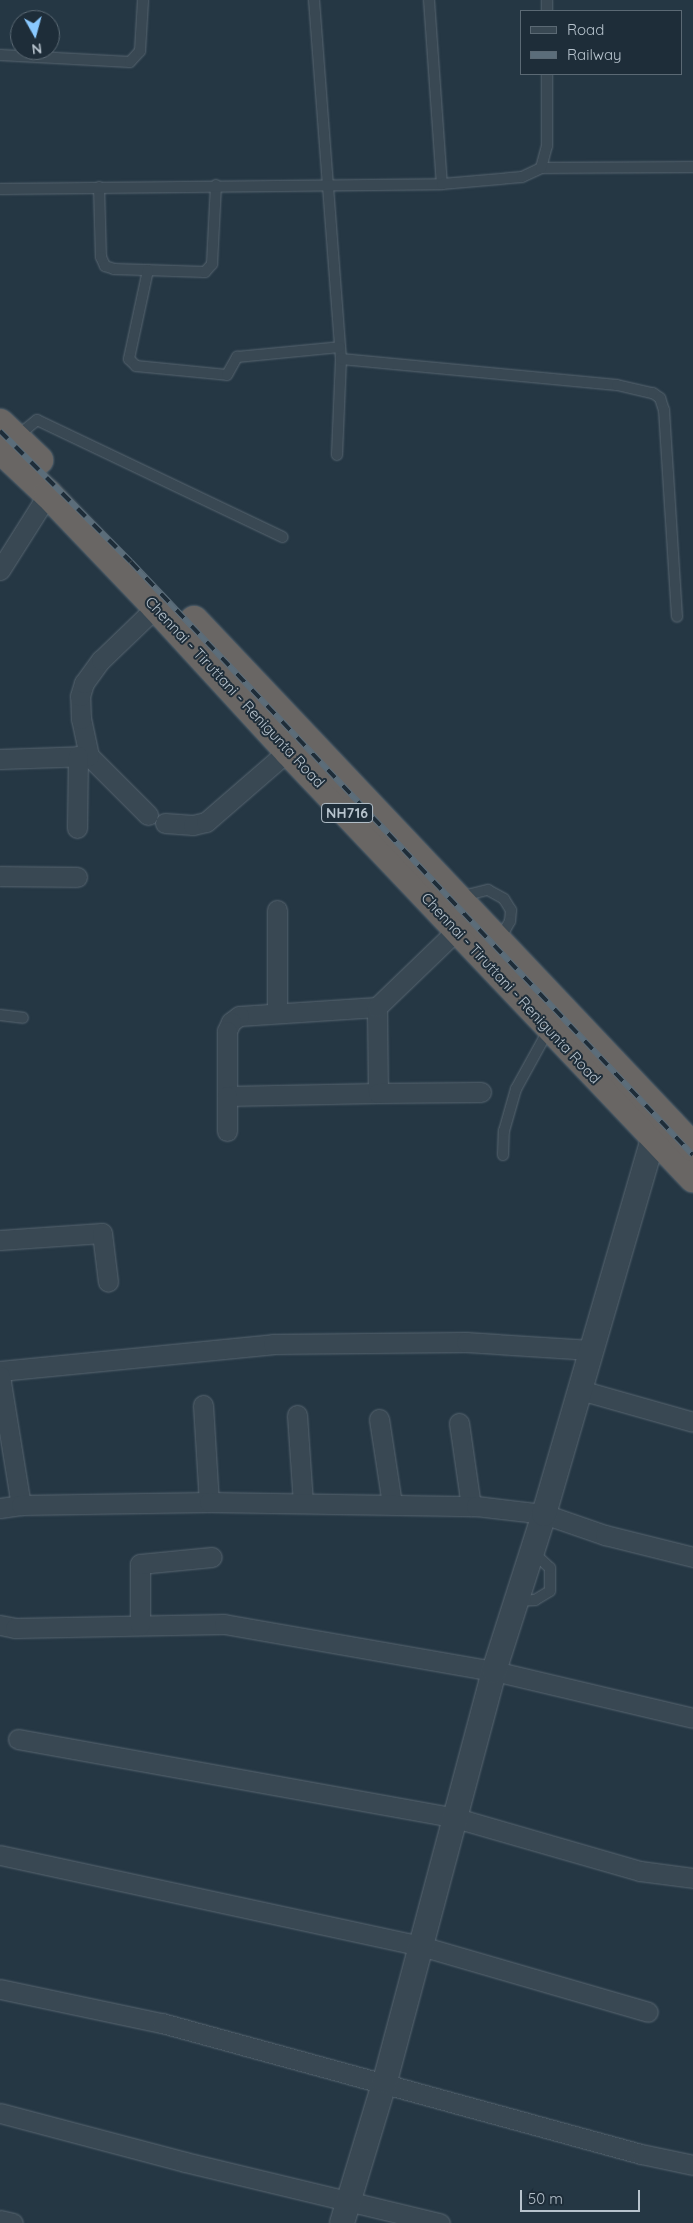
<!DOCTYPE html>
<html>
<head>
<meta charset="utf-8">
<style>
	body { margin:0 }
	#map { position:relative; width:693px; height:2223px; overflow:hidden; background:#253744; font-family:Quicksand,sans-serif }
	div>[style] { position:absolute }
	.roads { filter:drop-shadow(0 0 1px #586671) drop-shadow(0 0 1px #586671) }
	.service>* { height:10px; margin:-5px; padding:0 5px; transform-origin:5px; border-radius:5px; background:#394853 }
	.minor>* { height:19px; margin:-9.5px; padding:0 9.5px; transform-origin:9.5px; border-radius:9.5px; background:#394853 }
	.tertiary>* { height:24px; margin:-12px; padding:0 12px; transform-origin:12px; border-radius:12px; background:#394853 }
	.trunk>* { height:28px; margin:-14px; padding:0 14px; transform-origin:14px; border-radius:14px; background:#696664 }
	.rail>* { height:5.5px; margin-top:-2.75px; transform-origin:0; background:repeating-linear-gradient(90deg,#1e2d39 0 11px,#5b6d7a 0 22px); box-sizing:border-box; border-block:1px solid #5b6d7a }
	span { translate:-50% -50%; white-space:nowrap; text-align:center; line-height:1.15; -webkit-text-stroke:4px #1e2d39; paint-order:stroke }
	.shield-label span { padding:1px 4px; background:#1e2d39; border:1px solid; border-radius:4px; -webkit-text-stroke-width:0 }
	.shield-label { font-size:14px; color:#b7c3cd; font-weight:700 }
	.street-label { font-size:15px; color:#b7c3cd }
	.legend { position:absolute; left:520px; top:10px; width:162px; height:65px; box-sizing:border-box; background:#1e2d39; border:1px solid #5b6974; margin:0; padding:6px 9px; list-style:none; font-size:15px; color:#b7c3cd }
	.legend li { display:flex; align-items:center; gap:10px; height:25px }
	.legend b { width:25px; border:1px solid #5b6974 }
	.north { position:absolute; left:10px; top:10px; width:50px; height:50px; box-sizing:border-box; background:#1e2d39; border:1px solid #5b6974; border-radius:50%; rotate:173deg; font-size:14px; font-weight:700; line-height:20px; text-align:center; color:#b7c3cd }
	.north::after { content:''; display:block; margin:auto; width:18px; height:22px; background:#8ac9ff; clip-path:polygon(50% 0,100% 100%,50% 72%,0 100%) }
	.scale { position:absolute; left:520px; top:2190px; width:120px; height:22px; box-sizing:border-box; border:2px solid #b7c3cd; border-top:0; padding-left:6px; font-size:15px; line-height:18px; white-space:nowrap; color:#b7c3cd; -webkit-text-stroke:4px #1e2d39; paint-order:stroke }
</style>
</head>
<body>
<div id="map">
	<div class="roads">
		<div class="service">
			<div style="left:314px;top:0;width:360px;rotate:85.7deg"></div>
			<div style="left:341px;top:359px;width:96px;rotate:92.4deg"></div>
			<div style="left:429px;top:0;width:184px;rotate:86deg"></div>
			<div style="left:547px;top:11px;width:11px;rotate:-90deg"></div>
			<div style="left:0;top:55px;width:130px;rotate:3.1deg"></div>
			<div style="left:130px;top:62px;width:15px;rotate:-48deg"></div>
			<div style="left:140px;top:51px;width:51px;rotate:-86.6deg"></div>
			<div style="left:541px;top:168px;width:152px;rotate:-0.4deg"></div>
			<div style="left:99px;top:187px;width:70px;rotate:88.4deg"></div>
			<div style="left:101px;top:257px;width:10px;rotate:66deg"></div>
			<div style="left:105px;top:266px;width:9px;rotate:18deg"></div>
			<div style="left:114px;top:269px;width:91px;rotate:1.9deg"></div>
			<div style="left:205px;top:272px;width:11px;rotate:-49deg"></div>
			<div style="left:212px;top:264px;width:79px;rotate:-87.1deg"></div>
			<div style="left:0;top:189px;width:442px;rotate:-0.6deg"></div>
			<div style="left:442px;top:184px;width:80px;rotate:-5deg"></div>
			<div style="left:522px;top:177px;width:21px;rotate:-25deg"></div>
			<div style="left:541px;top:168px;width:23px;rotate:-75deg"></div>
			<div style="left:547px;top:146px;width:72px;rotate:-90deg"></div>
			<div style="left:148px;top:270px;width:91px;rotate:102.1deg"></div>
			<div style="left:129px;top:359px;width:10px;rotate:45deg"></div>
			<div style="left:136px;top:366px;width:91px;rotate:5.6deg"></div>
			<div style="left:227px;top:375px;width:21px;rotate:-61deg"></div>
			<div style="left:237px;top:357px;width:103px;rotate:-5.5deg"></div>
			<div style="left:341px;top:359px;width:277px;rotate:5.4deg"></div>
			<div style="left:617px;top:385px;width:37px;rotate:13deg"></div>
			<div style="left:653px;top:393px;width:9px;rotate:36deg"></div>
			<div style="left:660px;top:398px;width:13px;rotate:72deg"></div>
			<div style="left:664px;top:410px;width:207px;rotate:86.4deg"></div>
			<div style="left:16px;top:437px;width:27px;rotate:-39deg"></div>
			<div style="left:37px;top:420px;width:272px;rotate:25.5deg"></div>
			<div style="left:459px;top:897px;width:30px;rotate:-14deg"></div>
			<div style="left:488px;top:890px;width:18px;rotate:29deg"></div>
			<div style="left:504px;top:899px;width:13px;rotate:58deg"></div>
			<div style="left:511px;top:910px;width:11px;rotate:95deg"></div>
			<div style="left:510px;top:921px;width:23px;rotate:119deg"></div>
			<div style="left:0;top:1015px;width:23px;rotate:7deg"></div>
			<div style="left:503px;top:1155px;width:24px;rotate:-88deg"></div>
			<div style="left:504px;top:1131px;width:44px;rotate:-74.1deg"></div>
			<div style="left:516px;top:1089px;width:68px;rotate:-61.2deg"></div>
			<div style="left:517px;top:1601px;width:18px;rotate:-3deg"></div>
			<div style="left:535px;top:1600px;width:17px;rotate:-31deg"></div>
			<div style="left:550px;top:1591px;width:23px;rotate:-90deg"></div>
			<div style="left:550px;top:1568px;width:23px;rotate:-137deg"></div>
		</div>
		<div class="minor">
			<div style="left:0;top:570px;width:90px;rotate:-57.7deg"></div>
			<div style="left:0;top:759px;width:89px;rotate:-1.9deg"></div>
			<div style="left:148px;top:815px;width:83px;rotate:-135deg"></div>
			<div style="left:89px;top:756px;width:38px;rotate:-102deg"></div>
			<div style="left:81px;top:719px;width:23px;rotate:-92deg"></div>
			<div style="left:80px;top:696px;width:14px;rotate:-73deg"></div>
			<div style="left:84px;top:683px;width:29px;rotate:-54deg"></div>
			<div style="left:101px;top:660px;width:76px;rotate:-43.9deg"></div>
			<div style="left:165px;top:823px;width:28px;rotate:4deg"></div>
			<div style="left:193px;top:825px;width:13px;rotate:-13deg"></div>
			<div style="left:206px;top:822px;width:108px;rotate:-40.9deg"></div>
			<div style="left:77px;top:828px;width:72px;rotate:-89.2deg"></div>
			<div style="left:0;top:876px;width:77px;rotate:0.7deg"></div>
			<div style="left:377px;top:1007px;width:138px;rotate:176.3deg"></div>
			<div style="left:239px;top:1016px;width:10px;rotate:143deg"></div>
			<div style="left:231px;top:1022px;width:10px;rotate:114deg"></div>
			<div style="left:227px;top:1031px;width:65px;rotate:90deg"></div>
			<div style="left:227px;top:1096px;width:151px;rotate:-1.1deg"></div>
			<div style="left:378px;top:1093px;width:86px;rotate:-90.7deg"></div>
			<div style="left:377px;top:1007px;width:111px;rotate:-43.9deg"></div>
			<div style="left:277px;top:1012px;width:102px;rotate:-90deg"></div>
			<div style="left:378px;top:1093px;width:103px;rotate:-0.6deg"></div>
			<div style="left:227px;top:1096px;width:35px;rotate:90deg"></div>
			<div style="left:0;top:1240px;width:102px;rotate:-3.9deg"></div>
			<div style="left:102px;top:1233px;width:49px;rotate:83deg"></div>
			<div style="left:0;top:1371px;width:274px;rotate:-5.6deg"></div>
			<div style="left:273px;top:1344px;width:193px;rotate:-0.6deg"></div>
			<div style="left:466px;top:1342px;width:125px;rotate:3.7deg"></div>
			<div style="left:0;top:1376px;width:131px;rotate:80.8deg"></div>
			<div style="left:580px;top:1390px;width:117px;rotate:15.8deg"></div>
			<div style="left:203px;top:1405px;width:97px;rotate:86.5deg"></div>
			<div style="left:297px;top:1415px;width:87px;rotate:86.1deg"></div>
			<div style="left:379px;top:1419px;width:86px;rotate:81.3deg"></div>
			<div style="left:459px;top:1423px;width:84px;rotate:81.8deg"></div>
			<div style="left:0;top:1508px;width:21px;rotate:-8deg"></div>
			<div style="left:21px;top:1505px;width:188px;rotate:-0.9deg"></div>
			<div style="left:209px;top:1502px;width:267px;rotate:0.9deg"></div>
			<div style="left:476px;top:1506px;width:68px;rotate:6.7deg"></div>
			<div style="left:544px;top:1514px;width:65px;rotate:19deg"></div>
			<div style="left:605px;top:1535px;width:91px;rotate:14deg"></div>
			<div style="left:0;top:1625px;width:15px;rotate:11deg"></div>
			<div style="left:15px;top:1628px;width:209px;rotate:-1.1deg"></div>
			<div style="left:224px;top:1624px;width:274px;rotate:9.9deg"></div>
			<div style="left:494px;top:1671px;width:204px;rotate:13.3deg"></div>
			<div style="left:140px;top:1625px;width:61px;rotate:-90deg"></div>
			<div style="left:140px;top:1564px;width:72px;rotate:-5.6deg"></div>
			<div style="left:18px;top:1739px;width:445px;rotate:10.2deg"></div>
			<div style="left:456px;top:1818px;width:191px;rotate:16.1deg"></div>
			<div style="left:640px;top:1871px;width:53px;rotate:7.5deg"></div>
			<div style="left:0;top:1855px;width:431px;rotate:12.2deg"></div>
			<div style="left:421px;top:1946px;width:236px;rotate:16.2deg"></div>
			<div style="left:0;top:1989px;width:166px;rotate:11.9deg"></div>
			<div style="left:162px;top:2023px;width:497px;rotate:15.3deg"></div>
			<div style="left:641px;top:2154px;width:53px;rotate:11.9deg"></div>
			<div style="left:0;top:2113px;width:191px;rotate:14.8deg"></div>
			<div style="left:185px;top:2162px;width:262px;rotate:13.5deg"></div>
			<div style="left:0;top:2220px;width:13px;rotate:13deg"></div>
		</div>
		<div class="tertiary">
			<div style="left:342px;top:2223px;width:148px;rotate:-73.2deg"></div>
			<div style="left:385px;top:2081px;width:424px;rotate:-75.1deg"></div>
			<div style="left:494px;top:1671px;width:165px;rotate:-72.3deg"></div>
			<div style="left:544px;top:1514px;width:391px;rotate:-73.8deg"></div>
			<div style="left:653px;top:1139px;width:18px;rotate:-43deg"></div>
		</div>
		<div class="trunk">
			<div style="left:0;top:423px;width:54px;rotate:43.5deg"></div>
			<div style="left:0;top:449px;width:66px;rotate:43.2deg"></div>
			<div style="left:48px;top:494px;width:156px;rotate:46.3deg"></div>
			<div style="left:156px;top:607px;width:195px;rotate:47.5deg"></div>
			<div style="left:288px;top:751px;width:589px;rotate:46.51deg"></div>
			<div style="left:194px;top:620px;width:726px;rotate:46.56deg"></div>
		</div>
	</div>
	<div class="rail">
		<div style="left:0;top:431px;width:185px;rotate:45deg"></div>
		<div style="left:131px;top:562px;width:817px;rotate:46.54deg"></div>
	</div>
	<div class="shield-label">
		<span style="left:347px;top:813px">NH716</span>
	</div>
	<div class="street-label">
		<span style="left:235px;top:692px;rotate:47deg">Chennai - Tiruttani - Renigunta Road</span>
		<span style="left:511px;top:988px;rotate:47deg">Chennai - Tiruttani - Renigunta Road</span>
	</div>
	<ul class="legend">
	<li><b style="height:6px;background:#394853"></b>Road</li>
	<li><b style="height:6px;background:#5b6d7a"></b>Railway</li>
	</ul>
	<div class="north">N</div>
	<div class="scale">50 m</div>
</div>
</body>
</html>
